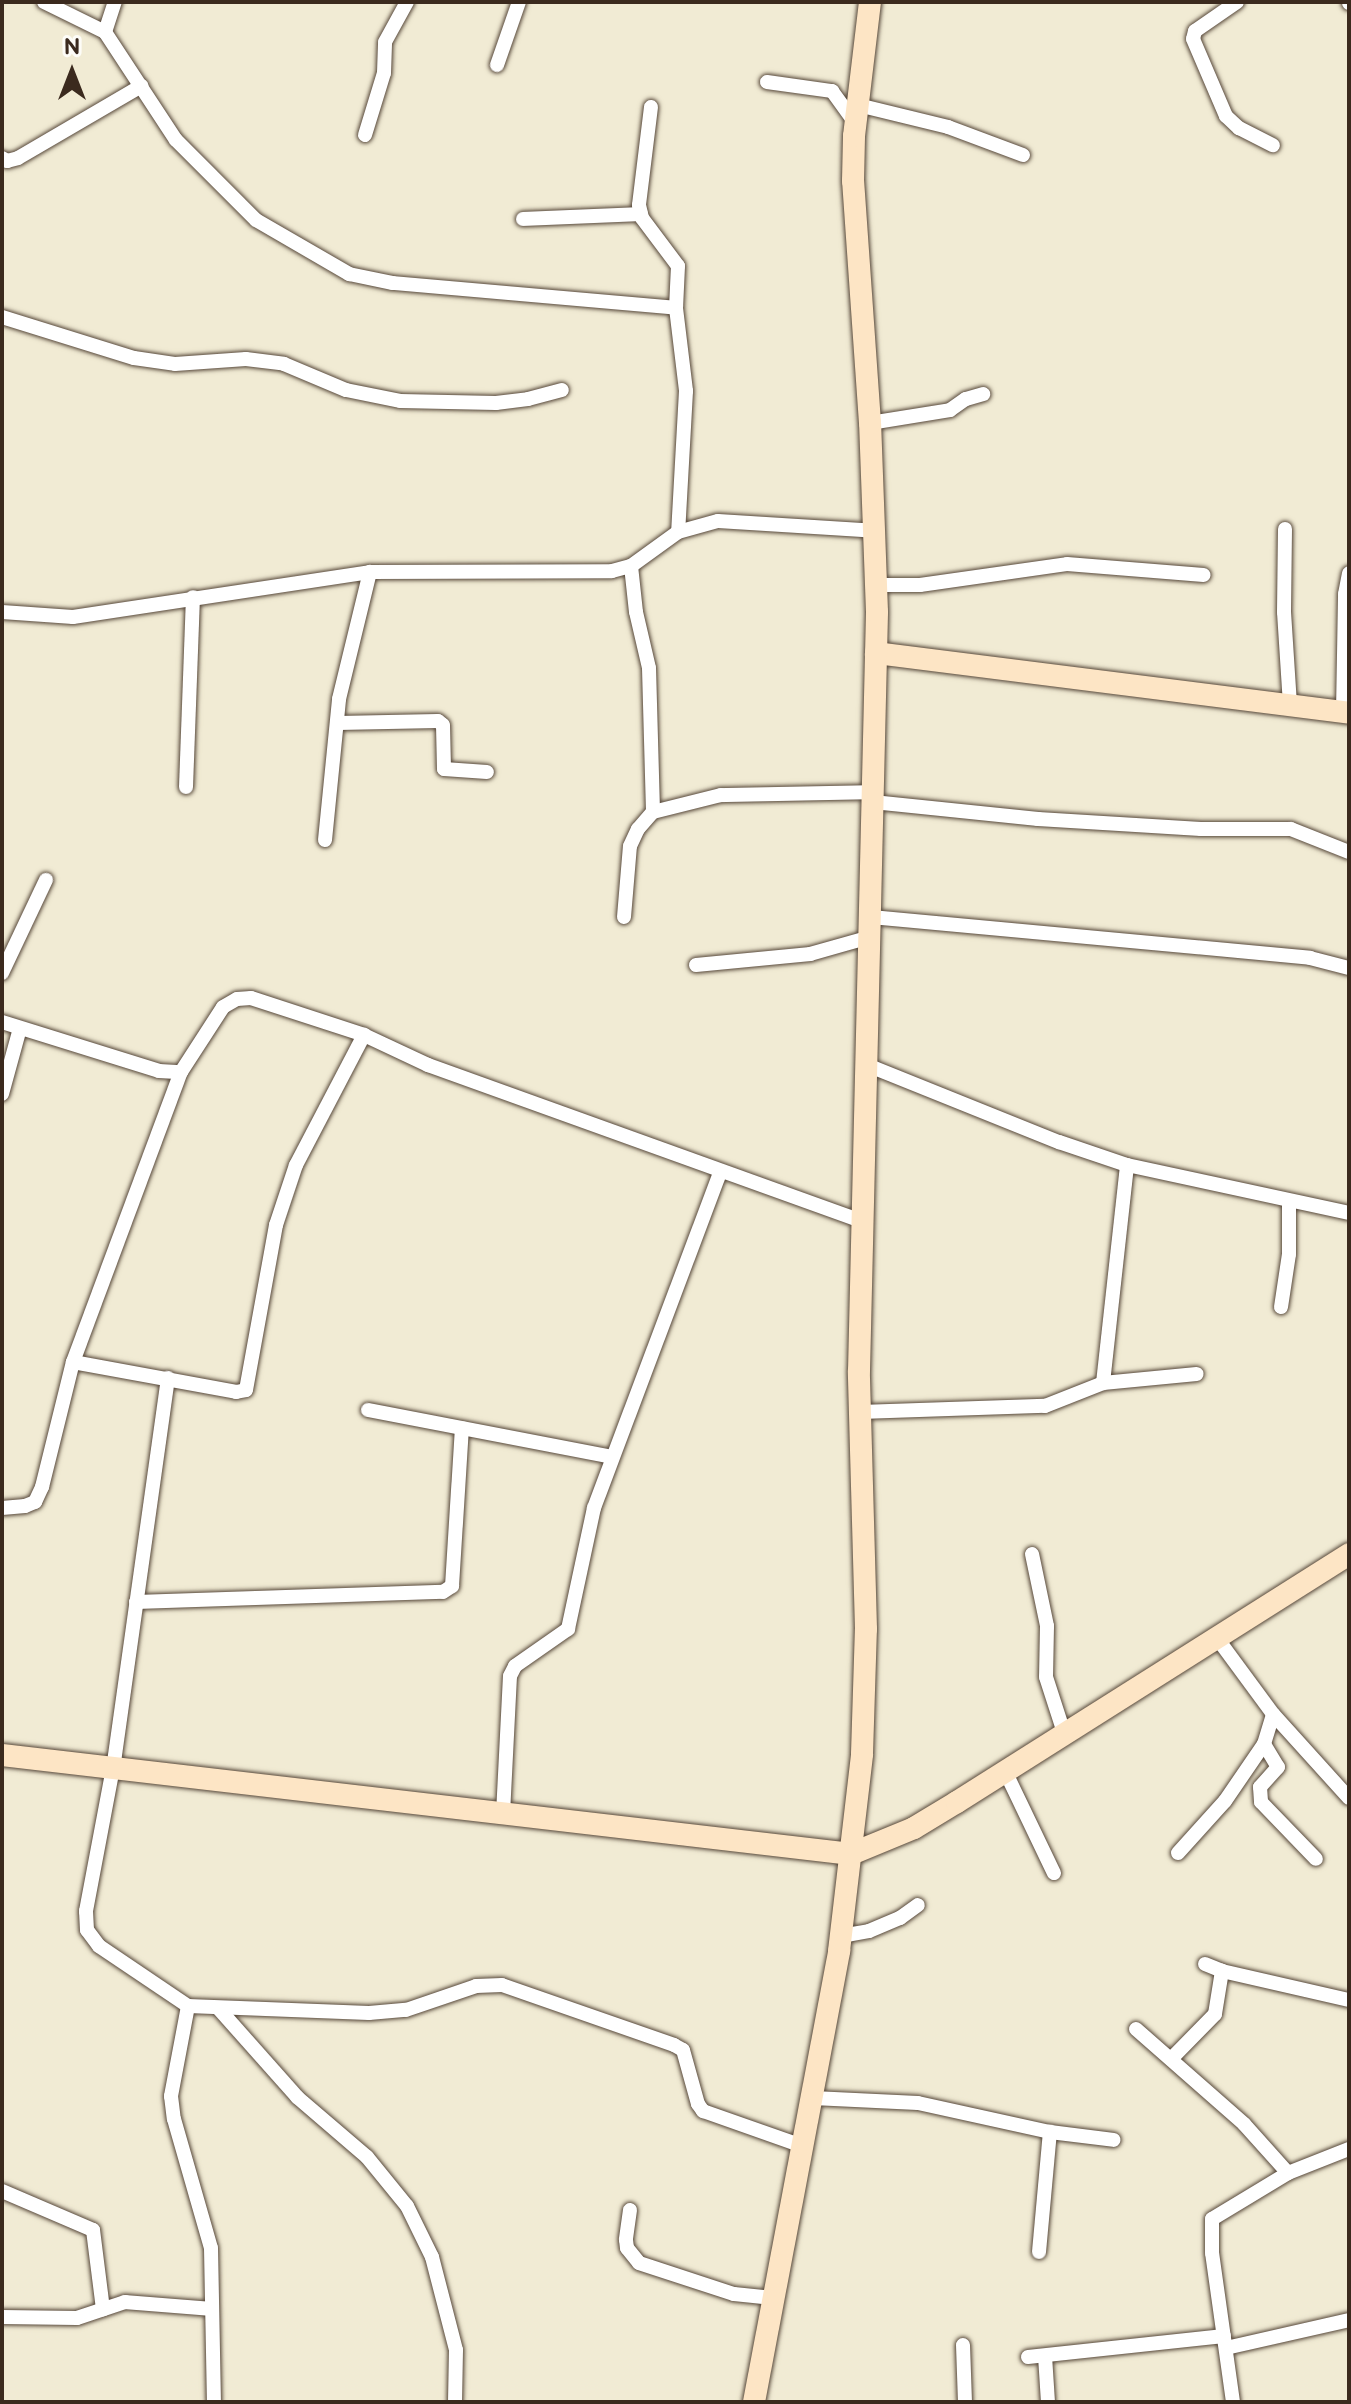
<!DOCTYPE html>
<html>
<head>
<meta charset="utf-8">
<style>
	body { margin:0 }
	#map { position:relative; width:1351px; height:2404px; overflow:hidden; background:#f1ebd4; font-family:"Balsamiq Sans",sans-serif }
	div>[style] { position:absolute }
	.roads { filter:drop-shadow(0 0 2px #564739) drop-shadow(0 0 2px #564739) }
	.street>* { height:14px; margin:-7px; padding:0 7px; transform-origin:7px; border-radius:7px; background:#fff }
	.secondary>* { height:22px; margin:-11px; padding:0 11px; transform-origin:11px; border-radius:11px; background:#fde5c5 }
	span { translate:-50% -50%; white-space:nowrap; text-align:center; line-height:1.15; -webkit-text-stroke:6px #fdfcf7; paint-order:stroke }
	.frame { position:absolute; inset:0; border:4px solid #3b2a1e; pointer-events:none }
	.north { position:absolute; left:32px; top:32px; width:80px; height:80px; -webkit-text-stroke:6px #fdfcf7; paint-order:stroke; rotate:0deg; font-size:22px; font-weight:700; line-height:32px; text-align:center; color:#3b2a1e }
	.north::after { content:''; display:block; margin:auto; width:28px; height:36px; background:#3b2a1e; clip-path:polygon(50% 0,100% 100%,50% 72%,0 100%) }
</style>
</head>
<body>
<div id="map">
	<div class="roads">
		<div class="street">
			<div style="left:44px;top:2px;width:68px;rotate:26.2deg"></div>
			<div style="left:105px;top:32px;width:129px;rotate:56.7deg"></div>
			<div style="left:176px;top:140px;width:113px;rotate:45deg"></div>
			<div style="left:256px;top:220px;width:108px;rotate:30.1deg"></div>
			<div style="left:349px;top:274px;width:45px;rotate:11.6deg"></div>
			<div style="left:393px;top:283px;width:284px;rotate:5deg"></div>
			<div style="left:1237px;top:2px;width:51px;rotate:145.4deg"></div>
			<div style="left:1195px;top:31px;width:8px;rotate:104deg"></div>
			<div style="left:1193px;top:39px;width:84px;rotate:66.8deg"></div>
			<div style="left:1226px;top:116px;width:18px;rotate:43deg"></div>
			<div style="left:1239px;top:128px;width:38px;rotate:27deg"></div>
			<div style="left:1349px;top:2px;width:1px;rotate:90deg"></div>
			<div style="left:105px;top:32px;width:32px;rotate:-72deg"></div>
			<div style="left:497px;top:65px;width:67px;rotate:-70.8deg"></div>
			<div style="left:767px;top:82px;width:66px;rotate:7.9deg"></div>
			<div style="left:832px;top:91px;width:39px;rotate:54deg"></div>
			<div style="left:858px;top:105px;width:93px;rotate:13.7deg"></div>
			<div style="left:948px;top:127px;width:80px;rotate:20.5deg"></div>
			<div style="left:651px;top:107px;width:99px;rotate:97deg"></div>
			<div style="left:639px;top:205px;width:13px;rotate:77deg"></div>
			<div style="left:642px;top:218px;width:60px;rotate:53.1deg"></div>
			<div style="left:678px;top:266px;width:42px;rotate:92.7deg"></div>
			<div style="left:676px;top:308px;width:84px;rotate:83.1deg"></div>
			<div style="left:686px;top:391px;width:141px;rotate:93.2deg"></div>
			<div style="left:365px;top:135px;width:65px;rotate:-73deg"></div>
			<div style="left:384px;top:73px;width:31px;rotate:-88deg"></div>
			<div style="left:385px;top:42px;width:46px;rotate:-61.2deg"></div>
			<div style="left:2px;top:158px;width:6px;rotate:31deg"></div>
			<div style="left:7px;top:161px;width:11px;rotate:-15deg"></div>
			<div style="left:18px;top:158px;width:143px;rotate:-30.3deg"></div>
			<div style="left:523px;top:219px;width:118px;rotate:-2.4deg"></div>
			<div style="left:2px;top:317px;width:138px;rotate:17.3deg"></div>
			<div style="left:134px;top:358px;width:41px;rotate:8.3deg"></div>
			<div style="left:175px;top:364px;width:71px;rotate:-4deg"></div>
			<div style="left:246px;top:359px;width:38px;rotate:7deg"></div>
			<div style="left:284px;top:364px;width:67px;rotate:22.8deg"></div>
			<div style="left:346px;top:390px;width:55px;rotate:11.5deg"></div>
			<div style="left:400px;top:401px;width:96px;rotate:1.2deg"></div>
			<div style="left:496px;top:403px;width:32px;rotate:-7deg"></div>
			<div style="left:528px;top:399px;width:35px;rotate:-15deg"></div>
			<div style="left:870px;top:423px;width:81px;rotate:-9.2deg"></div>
			<div style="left:950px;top:410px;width:19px;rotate:-35deg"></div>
			<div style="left:966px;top:399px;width:18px;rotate:-16deg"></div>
			<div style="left:1285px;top:529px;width:83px;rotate:90.7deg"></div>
			<div style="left:1284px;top:612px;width:94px;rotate:86.3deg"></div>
			<div style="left:631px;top:566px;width:46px;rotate:83.8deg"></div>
			<div style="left:636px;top:612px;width:57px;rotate:76.9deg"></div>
			<div style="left:649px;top:668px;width:144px;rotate:88.4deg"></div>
			<div style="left:876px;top:585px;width:44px"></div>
			<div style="left:920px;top:585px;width:148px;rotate:-8.1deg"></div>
			<div style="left:1067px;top:564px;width:137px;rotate:4.6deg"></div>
			<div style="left:2px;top:612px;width:71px;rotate:4deg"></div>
			<div style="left:73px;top:617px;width:300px;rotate:-8.6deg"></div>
			<div style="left:370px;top:572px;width:242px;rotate:-0.2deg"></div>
			<div style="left:612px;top:571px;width:20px;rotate:-15deg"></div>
			<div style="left:631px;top:566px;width:58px;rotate:-35.9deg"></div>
			<div style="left:678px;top:532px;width:41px;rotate:-15.4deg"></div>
			<div style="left:718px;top:521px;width:157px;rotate:3.6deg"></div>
			<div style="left:1343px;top:712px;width:118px;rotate:-89deg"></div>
			<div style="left:1345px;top:594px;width:21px;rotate:-79deg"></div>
			<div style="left:338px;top:723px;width:100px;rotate:-1.1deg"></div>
			<div style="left:438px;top:721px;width:6px;rotate:39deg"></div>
			<div style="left:443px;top:725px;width:44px;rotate:88.7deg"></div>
			<div style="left:444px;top:769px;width:43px;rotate:4deg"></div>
			<div style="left:186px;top:787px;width:190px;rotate:-87.9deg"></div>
			<div style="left:873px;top:802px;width:166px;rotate:5.9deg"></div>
			<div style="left:1038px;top:819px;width:163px;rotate:3.5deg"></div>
			<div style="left:1201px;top:829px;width:90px"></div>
			<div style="left:1291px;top:829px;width:62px;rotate:21.6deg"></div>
			<div style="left:325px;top:840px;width:142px;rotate:-84.3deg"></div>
			<div style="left:339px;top:699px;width:131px;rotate:-76.3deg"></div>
			<div style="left:624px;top:917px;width:71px;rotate:-85.2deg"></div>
			<div style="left:630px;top:846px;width:19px;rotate:-65deg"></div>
			<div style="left:638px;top:829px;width:23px;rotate:-49deg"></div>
			<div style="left:653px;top:812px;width:70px;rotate:-14deg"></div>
			<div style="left:721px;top:795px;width:152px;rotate:-1.1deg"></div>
			<div style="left:871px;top:917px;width:441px;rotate:5.3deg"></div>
			<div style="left:1310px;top:958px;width:40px;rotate:14.4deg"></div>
			<div style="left:696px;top:965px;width:115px;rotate:-5.5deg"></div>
			<div style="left:810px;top:954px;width:62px;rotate:-15.8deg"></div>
			<div style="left:2px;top:973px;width:103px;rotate:-64.7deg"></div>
			<div style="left:2px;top:1022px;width:164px;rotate:17.3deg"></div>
			<div style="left:159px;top:1071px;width:22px;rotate:3deg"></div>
			<div style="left:181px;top:1072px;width:77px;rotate:-57.1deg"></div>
			<div style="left:223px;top:1007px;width:16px;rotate:-30deg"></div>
			<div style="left:237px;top:999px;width:14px;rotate:-4deg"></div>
			<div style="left:251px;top:998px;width:119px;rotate:18.1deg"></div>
			<div style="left:364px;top:1035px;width:71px;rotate:25.1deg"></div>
			<div style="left:428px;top:1065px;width:462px;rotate:19.8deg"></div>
			<div style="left:867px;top:1065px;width:207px;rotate:21.9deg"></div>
			<div style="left:1059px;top:1142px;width:72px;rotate:18.7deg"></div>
			<div style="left:1127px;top:1165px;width:227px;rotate:12.2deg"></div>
			<div style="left:2px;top:1094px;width:68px;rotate:-74.7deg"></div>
			<div style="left:1281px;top:1307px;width:54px;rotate:-81.4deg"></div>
			<div style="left:1289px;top:1254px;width:53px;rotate:-90deg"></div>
			<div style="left:73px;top:1362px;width:166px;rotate:10.4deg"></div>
			<div style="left:236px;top:1392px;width:10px;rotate:-11deg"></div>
			<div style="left:246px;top:1390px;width:168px;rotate:-79.7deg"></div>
			<div style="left:276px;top:1225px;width:63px;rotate:-71.6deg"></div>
			<div style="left:296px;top:1165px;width:147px;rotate:-62.4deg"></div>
			<div style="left:168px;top:1378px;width:394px;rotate:98deg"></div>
			<div style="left:113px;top:1768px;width:146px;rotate:100.7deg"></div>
			<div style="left:86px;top:1911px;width:19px;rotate:87deg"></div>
			<div style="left:87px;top:1930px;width:20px;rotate:53deg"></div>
			<div style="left:99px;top:1946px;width:107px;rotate:34deg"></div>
			<div style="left:188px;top:2006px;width:181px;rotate:2.2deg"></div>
			<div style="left:369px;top:2013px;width:37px;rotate:-5deg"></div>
			<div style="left:406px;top:2010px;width:74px;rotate:-18.9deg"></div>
			<div style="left:476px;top:1986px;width:26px;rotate:-2deg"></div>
			<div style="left:502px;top:1985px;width:182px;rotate:19.2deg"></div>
			<div style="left:674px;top:2045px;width:10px;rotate:29deg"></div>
			<div style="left:683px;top:2050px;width:56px;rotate:74.5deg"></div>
			<div style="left:698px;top:2104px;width:9px;rotate:54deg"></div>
			<div style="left:703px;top:2111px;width:108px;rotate:19.4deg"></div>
			<div style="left:1103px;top:1383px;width:219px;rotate:-83.7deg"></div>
			<div style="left:368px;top:1410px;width:248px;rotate:10.9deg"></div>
			<div style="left:860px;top:1412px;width:185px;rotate:-1.9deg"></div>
			<div style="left:1045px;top:1406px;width:62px;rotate:-21.6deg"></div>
			<div style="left:1103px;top:1383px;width:94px;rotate:-5.5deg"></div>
			<div style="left:2px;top:1508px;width:23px;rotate:-5deg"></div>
			<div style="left:25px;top:1506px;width:11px;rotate:-22deg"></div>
			<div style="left:35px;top:1502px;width:17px;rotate:-65deg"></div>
			<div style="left:42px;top:1487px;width:129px;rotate:-76.1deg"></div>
			<div style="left:73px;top:1362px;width:309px;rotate:-69.6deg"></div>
			<div style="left:1032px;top:1554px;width:74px;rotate:78.2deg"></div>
			<div style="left:1047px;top:1626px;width:51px;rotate:91.1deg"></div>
			<div style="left:1046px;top:1677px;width:62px;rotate:72.1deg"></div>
			<div style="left:136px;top:1602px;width:307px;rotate:-1.9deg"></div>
			<div style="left:443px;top:1592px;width:11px;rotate:-34deg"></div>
			<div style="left:452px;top:1586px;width:158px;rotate:-86.4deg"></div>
			<div style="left:1217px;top:1638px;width:94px;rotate:53.6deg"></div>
			<div style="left:1273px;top:1714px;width:113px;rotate:47.9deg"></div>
			<div style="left:1264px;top:1744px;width:27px;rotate:59deg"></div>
			<div style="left:1278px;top:1767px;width:27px;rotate:132deg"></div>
			<div style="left:1260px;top:1787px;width:15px;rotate:86deg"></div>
			<div style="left:1261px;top:1802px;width:79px;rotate:46deg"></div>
			<div style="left:1006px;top:1773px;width:111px;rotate:64.4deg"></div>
			<div style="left:503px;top:1814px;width:138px;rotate:-87.1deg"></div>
			<div style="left:510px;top:1676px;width:11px;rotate:-63deg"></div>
			<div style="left:515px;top:1666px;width:65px;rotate:-34.9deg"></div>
			<div style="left:568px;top:1629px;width:124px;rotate:-77.9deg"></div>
			<div style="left:594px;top:1508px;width:359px;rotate:-69.4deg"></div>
			<div style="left:1178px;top:1853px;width:70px;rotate:-47.9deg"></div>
			<div style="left:1225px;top:1801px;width:69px;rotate:-55.6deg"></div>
			<div style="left:1264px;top:1744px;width:31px;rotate:-73deg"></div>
			<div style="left:841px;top:1936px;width:28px;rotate:-10deg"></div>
			<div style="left:869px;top:1931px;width:34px;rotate:-23deg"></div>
			<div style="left:900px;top:1918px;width:22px;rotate:-36deg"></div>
			<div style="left:1205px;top:1964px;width:18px;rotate:22deg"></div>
			<div style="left:1222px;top:1971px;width:130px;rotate:12.9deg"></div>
			<div style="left:188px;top:2006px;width:92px;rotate:100.7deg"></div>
			<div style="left:171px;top:2096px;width:23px;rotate:83deg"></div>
			<div style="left:174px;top:2119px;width:134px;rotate:74deg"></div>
			<div style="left:211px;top:2248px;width:154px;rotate:88.9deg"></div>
			<div style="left:219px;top:2009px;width:118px;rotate:48.4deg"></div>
			<div style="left:297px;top:2097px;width:92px;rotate:40.6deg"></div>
			<div style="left:367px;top:2157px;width:63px;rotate:50.8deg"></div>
			<div style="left:407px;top:2206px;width:57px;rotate:63.9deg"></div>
			<div style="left:432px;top:2257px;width:96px;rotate:75.5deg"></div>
			<div style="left:456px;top:2350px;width:52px;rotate:91.1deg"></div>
			<div style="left:1136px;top:2029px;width:144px;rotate:41.3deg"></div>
			<div style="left:1244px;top:2124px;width:66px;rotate:48.1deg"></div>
			<div style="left:1171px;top:2059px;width:63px;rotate:-45.6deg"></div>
			<div style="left:1215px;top:2014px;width:44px;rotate:-80.8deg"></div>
			<div style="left:813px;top:2098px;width:105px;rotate:2.7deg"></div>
			<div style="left:918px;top:2103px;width:135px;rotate:12.4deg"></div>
			<div style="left:1050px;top:2132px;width:64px;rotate:7.1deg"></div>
			<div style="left:2px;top:2191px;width:99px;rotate:23.2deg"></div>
			<div style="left:93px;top:2230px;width:80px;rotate:82.8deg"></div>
			<div style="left:630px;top:2210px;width:30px;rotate:98deg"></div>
			<div style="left:626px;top:2240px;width:8px;rotate:83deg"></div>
			<div style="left:627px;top:2248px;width:19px;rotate:51deg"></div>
			<div style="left:639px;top:2263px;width:100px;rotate:18.1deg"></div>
			<div style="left:734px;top:2294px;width:39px;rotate:6deg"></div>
			<div style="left:1039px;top:2252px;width:121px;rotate:-84.8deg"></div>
			<div style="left:2px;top:2317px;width:75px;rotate:0.8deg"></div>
			<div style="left:77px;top:2318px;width:51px;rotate:-18.4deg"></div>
			<div style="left:125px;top:2302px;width:87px;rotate:4.6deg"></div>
			<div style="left:963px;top:2345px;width:57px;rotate:88deg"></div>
			<div style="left:1226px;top:2348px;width:126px;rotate:-12.8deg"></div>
			<div style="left:1045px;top:2356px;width:46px;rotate:86.3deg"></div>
			<div style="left:1028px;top:2357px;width:197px;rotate:-6.1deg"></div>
			<div style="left:1233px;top:2402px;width:150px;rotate:-98deg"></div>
			<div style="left:1212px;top:2253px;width:34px;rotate:-90deg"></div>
			<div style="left:1212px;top:2219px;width:89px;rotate:-31.2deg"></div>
			<div style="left:1288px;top:2173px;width:66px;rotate:-21.5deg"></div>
		</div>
		<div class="secondary">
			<div style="left:876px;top:653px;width:477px;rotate:7.2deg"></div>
			<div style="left:2px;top:1755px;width:855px;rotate:6.65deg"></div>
			<div style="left:851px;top:1854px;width:68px;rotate:-22.4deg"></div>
			<div style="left:914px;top:1828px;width:50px;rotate:-31.2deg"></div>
			<div style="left:957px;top:1802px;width:464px;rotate:-32.3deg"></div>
			<div style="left:754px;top:2402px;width:459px;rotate:-79.3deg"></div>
			<div style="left:839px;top:1951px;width:198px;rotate:-83.3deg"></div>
			<div style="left:862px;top:1754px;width:125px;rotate:-88.2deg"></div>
			<div style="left:866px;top:1629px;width:258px;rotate:-91.6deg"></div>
			<div style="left:859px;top:1371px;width:759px;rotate:-88.64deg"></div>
			<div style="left:877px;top:612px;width:189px;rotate:-92.1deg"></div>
			<div style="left:870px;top:423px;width:243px;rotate:-94deg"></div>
			<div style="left:853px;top:181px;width:45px;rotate:-88.7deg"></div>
			<div style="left:854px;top:136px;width:135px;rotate:-83.2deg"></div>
		</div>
	</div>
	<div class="frame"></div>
	<div class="north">N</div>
</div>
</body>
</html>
